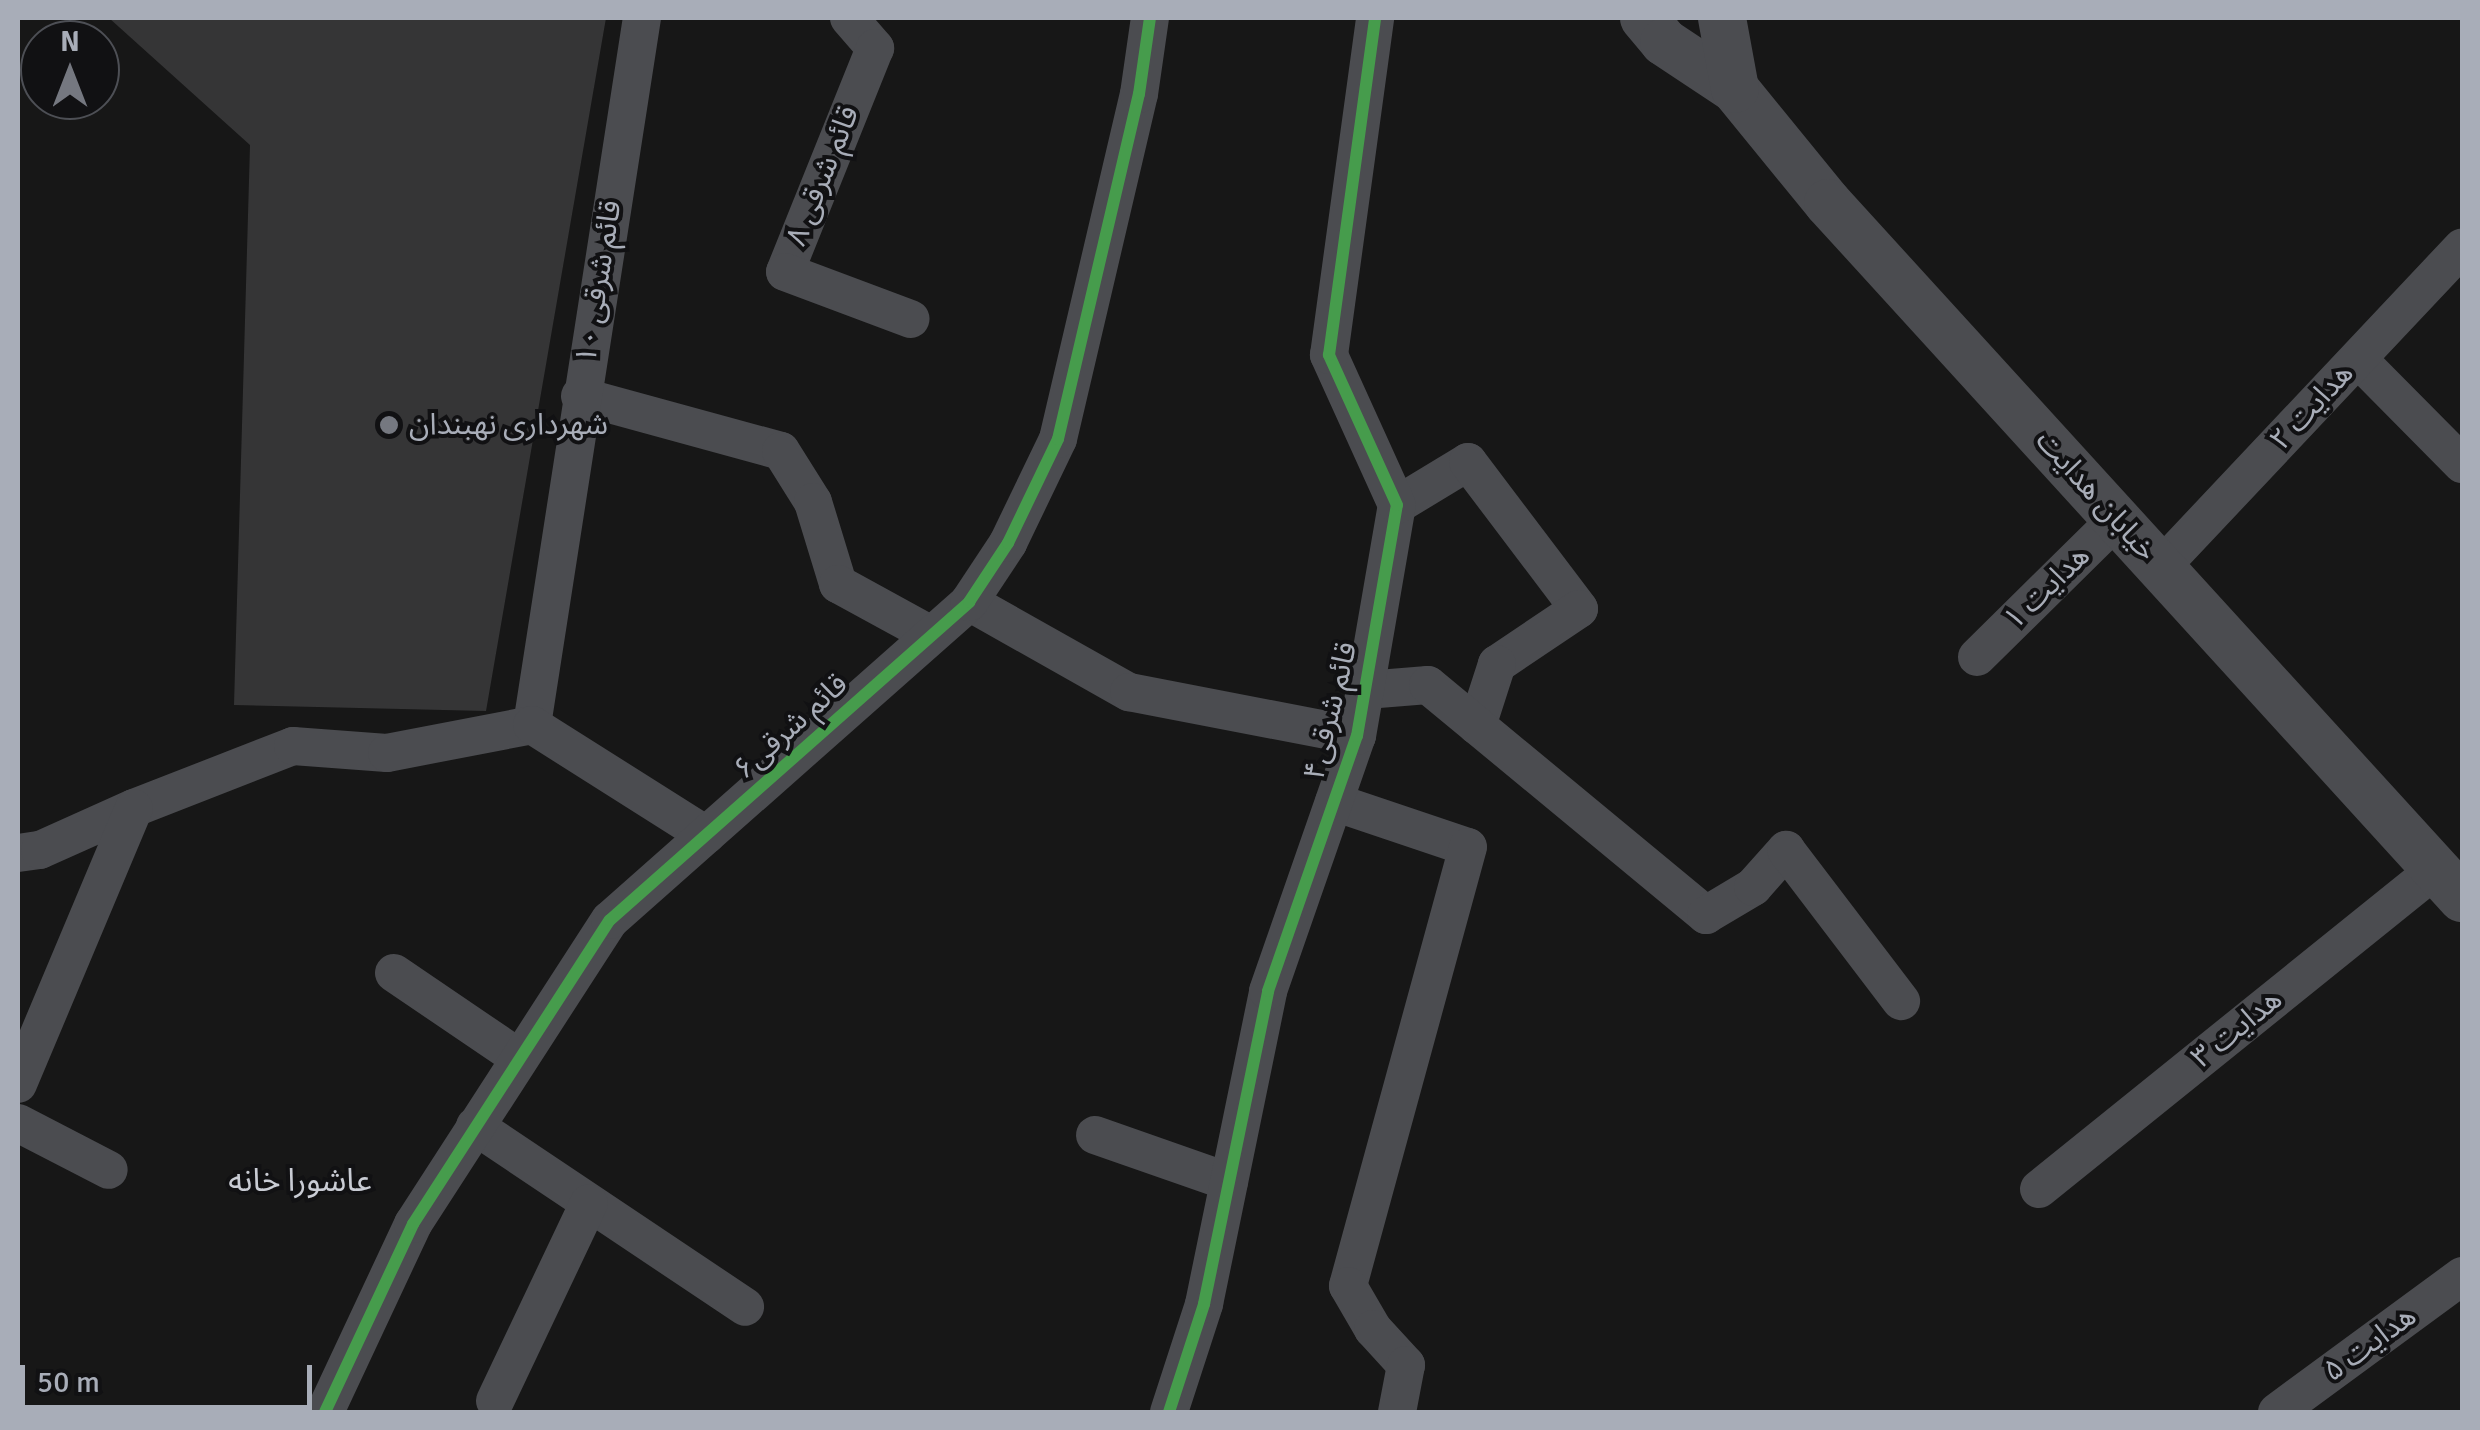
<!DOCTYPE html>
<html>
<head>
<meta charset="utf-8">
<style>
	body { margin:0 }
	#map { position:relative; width:2480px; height:1430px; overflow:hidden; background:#171717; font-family:Signika,"Noto Sans Arabic",sans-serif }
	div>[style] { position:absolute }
	.building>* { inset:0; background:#353536 }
	.minor>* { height:38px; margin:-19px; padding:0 19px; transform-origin:19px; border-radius:19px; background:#4b4c50 }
	.tertiary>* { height:48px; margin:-24px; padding:0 24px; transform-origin:24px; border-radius:24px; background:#4b4c50 }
	.cycleway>* { height:12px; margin:-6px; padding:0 6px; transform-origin:6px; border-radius:6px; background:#469c4c }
	.dots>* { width:28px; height:28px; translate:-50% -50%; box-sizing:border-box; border:5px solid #111113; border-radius:50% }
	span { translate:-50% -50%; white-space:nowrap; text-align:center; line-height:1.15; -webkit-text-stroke:8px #111113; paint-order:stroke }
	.street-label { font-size:30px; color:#a8adb8 }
	.poi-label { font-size:30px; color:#a8adb8 }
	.left { translate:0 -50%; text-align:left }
	.neighbourhood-label { font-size:32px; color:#c9ccd4 }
	.frame { position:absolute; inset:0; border:20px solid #a8adb8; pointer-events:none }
	.north { position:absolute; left:20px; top:20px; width:100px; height:100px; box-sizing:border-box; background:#111113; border:2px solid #4d4f55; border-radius:50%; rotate:0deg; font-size:28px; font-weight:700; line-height:40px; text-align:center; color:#a8adb8 }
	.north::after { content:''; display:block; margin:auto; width:35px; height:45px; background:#757880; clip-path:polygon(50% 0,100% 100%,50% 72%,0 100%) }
	.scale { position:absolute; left:20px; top:1365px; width:292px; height:45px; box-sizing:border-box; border:5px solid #a8adb8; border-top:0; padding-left:12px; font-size:30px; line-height:35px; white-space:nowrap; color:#a8adb8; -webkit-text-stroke:8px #111113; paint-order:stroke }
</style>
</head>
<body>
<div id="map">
	<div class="building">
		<div style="clip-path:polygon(109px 18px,606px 18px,486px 711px,234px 705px,250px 145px)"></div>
	</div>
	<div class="minor">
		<div style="left:849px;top:18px;width:40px;rotate:49deg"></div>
		<div style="left:875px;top:48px;width:241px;rotate:111.9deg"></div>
		<div style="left:785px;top:272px;width:134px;rotate:20.5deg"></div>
		<div style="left:2358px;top:359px;width:148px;rotate:45.3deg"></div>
		<div style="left:580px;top:396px;width:208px;rotate:15.3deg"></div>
		<div style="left:781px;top:451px;width:60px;rotate:57.9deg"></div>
		<div style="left:813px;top:502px;width:86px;rotate:73deg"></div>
		<div style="left:838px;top:584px;width:106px;rotate:28.7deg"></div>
		<div style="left:1397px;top:505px;width:83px;rotate:-31.2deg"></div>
		<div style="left:1468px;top:462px;width:184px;rotate:52.9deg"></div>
		<div style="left:1579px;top:609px;width:99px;rotate:146.1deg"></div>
		<div style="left:1497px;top:664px;width:65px;rotate:107.9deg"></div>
		<div style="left:2161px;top:567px;width:439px;rotate:-46.7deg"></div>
		<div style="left:969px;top:602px;width:184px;rotate:29.4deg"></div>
		<div style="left:1129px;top:692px;width:232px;rotate:10.9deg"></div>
		<div style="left:1977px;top:657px;width:197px;rotate:-44.6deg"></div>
		<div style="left:1366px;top:690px;width:62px;rotate:-4.6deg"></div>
		<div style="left:1428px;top:685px;width:361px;rotate:39.6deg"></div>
		<div style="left:1706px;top:915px;width:55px;rotate:-30.8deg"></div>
		<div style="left:1753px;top:887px;width:50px;rotate:-48.3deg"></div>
		<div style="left:1786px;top:850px;width:190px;rotate:52.7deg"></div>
		<div style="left:532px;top:725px;width:716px;rotate:-81.16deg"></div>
		<div style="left:1334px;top:802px;width:141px;rotate:18.6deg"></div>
		<div style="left:1468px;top:847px;width:455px;rotate:105.3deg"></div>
		<div style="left:1348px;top:1286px;width:50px;rotate:59.8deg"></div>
		<div style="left:1373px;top:1329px;width:49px;rotate:47.5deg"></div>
		<div style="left:1406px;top:1365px;width:48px;rotate:100.8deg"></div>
		<div style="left:18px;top:853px;width:22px;rotate:-8deg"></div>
		<div style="left:40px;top:850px;width:103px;rotate:-24.1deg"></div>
		<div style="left:134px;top:808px;width:171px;rotate:-21.3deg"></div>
		<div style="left:293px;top:746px;width:94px;rotate:4.3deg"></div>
		<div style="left:387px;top:753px;width:148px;rotate:-10.9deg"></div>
		<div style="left:532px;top:725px;width:206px;rotate:32.3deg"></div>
		<div style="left:394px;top:973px;width:151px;rotate:34.2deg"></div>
		<div style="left:18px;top:1084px;width:299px;rotate:-67.2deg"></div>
		<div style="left:18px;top:1123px;width:102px;rotate:27.3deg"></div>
		<div style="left:475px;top:1126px;width:325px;rotate:33.8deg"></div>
		<div style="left:1095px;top:1135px;width:142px;rotate:19.3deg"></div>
		<div style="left:2039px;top:1189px;width:510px;rotate:-38.87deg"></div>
		<div style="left:495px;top:1401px;width:219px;rotate:-64.6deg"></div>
		<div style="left:325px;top:1412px;width:208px;rotate:-64.9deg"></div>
		<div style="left:413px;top:1224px;width:362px;rotate:-57.1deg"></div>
		<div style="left:610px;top:920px;width:480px;rotate:-41.5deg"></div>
		<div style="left:969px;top:602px;width:71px;rotate:-56.5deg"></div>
		<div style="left:1008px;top:543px;width:115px;rotate:-64.3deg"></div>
		<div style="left:1058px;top:439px;width:354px;rotate:-76.8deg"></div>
		<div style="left:1139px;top:94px;width:77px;rotate:-81.8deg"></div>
		<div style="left:1169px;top:1412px;width:114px;rotate:-72deg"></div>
		<div style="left:1204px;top:1304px;width:319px;rotate:-78.4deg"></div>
		<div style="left:1268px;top:991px;width:270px;rotate:-70.8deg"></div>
		<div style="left:1357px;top:736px;width:234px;rotate:-80.2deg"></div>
		<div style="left:1397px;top:505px;width:165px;rotate:-114.4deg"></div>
		<div style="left:1329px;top:355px;width:340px;rotate:-82.2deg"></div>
		<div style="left:2277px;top:1412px;width:230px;rotate:-36.3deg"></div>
	</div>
	<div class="tertiary">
		<div style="left:1644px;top:18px;width:31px;rotate:50deg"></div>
		<div style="left:1664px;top:42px;width:85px;rotate:33.5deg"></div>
		<div style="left:1735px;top:89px;width:147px;rotate:50.8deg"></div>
		<div style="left:1828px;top:203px;width:941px;rotate:47.63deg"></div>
		<div style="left:1722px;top:18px;width:72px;rotate:79.6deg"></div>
	</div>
	<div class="cycleway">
		<div style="left:325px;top:1412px;width:208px;rotate:-64.9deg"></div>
		<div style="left:413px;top:1224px;width:362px;rotate:-57.1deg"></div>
		<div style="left:610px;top:920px;width:480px;rotate:-41.5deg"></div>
		<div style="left:969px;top:602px;width:71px;rotate:-56.5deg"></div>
		<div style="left:1008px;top:543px;width:115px;rotate:-64.3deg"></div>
		<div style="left:1058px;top:439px;width:354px;rotate:-76.8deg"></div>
		<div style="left:1139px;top:94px;width:77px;rotate:-81.8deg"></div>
		<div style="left:1169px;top:1412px;width:114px;rotate:-72deg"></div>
		<div style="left:1204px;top:1304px;width:319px;rotate:-78.4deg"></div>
		<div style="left:1268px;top:991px;width:270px;rotate:-70.8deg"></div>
		<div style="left:1357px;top:736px;width:234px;rotate:-80.2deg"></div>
		<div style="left:1397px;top:505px;width:165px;rotate:-114.4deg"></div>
		<div style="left:1329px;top:355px;width:340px;rotate:-82.2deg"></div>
	</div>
	<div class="dots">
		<div style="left:389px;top:425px;background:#757880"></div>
	</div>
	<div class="street-label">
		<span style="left:823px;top:176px;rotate:-68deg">قائم شرقی ۸</span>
		<span style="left:599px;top:282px;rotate:-81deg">قائم شرقی ۱۰</span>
		<span style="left:2312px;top:407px;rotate:-47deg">هدایت ۲</span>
		<span style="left:2096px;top:496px;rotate:48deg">خیابان هدایت</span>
		<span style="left:2047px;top:588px;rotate:-44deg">هدایت ۱</span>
		<span style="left:1331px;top:711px;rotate:-76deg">۴قائم شرقی</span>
		<span style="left:791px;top:727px;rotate:-42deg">۶قائم شرقی</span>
		<span style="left:2237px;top:1029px;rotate:-39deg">هدایت ۳</span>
		<span style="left:2370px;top:1344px;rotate:-36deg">هدایت ۵</span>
	</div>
	<div class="poi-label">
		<span class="left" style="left:409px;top:425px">شهرداری نهبندان</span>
	</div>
	<div class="neighbourhood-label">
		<span style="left:300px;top:1181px">عاشورا خانه</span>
	</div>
	<div class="frame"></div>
	<div class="north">N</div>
	<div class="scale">50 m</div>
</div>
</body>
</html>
